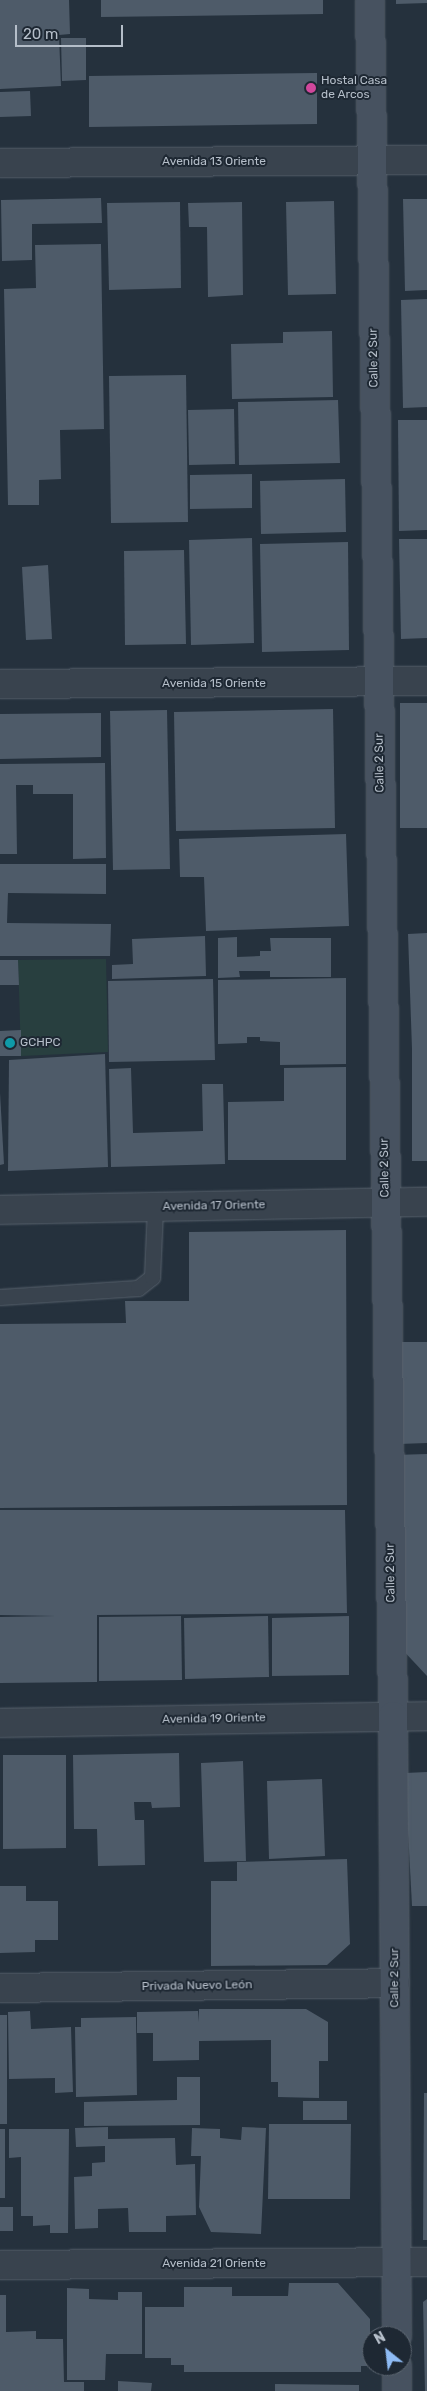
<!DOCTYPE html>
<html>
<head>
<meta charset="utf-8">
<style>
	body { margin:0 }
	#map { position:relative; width:427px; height:2391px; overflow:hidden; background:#25313d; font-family:Rubik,sans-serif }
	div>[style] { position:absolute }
	.green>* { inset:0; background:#283f3f }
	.building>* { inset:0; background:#4e5b69 }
	.roads { filter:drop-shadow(0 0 1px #57616c) drop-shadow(0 0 1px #57616c) }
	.lane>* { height:15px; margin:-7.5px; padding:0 7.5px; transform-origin:7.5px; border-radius:7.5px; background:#39434e }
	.street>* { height:28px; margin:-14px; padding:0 14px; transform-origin:14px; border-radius:14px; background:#39434e }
	.secondary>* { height:28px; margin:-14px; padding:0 14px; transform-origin:14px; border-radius:14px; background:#475260 }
	.dots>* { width:14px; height:14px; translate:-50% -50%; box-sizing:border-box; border:2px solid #1e2833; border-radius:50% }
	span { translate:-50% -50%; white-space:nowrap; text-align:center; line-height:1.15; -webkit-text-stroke:4px #1e2833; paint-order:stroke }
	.poi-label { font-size:12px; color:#b5bec9 }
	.left { translate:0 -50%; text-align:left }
	.street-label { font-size:12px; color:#b5bec9 }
	.north { position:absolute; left:362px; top:2326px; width:50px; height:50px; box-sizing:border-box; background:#1e2833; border:1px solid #5a646f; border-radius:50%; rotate:331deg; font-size:14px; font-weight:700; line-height:20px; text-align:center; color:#b5bec9 }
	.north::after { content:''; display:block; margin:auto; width:18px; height:22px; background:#8ebbf4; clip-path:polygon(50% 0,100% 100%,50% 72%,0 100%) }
	.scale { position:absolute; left:15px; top:25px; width:108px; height:22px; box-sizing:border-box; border:2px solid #b5bec9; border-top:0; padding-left:6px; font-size:15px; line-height:18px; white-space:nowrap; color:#b5bec9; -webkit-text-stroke:4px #1e2833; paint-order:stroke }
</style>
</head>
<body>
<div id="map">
	<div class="green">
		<div style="clip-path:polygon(106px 959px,108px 1052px,21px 1056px,18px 960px)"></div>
	</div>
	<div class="building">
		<div style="clip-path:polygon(0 0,69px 0,70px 34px,59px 35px,61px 86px,0 89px)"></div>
		<div style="clip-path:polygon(101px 0,323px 0,323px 14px,101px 17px)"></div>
		<div style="clip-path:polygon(396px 0,427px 0,427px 3px,396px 4px)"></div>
		<div style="clip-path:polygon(61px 38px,86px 38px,86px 80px,62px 81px)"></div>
		<div style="clip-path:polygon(317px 73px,317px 124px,89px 127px,89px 76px)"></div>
		<div style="clip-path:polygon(30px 91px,31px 116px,0 117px,0 92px)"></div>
		<div style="clip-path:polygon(101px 198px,102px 223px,32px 224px,32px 260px,2px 261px,1px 200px)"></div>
		<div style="clip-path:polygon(403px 199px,427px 199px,427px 290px,405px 291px)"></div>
		<div style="clip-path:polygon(334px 201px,336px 294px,288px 295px,286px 202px)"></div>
		<div style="clip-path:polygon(180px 202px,181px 288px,109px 290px,107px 203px)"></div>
		<div style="clip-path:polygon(242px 202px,243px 295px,208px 297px,207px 227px,189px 227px,188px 203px)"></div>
		<div style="clip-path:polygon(101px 244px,104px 429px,60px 430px,61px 479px,39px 480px,39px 505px,8px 505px,4px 289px,36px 288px,35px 245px)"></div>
		<div style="clip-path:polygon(427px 299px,427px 407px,403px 408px,401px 300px)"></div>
		<div style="clip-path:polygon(332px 331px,333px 397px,232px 399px,231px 344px,283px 343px,283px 332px)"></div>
		<div style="clip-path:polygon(186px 375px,188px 522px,111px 523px,109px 376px)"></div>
		<div style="clip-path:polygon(338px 400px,340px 463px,239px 465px,238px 402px)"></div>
		<div style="clip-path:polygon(234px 409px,235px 464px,189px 465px,188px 410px)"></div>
		<div style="clip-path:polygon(398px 420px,427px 420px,427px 530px,399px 531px)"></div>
		<div style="clip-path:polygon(252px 474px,252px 508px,190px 509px,190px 475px)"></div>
		<div style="clip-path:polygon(345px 479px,346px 532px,261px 534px,260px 481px)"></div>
		<div style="clip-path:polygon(252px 538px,254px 643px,191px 645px,189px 540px)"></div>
		<div style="clip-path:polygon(399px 539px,427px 539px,427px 638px,401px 639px)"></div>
		<div style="clip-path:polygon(348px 542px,349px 650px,262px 652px,260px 544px)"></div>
		<div style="clip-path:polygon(184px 550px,186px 644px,125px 645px,124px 551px)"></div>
		<div style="clip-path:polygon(48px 565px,52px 639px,26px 640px,22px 567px)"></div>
		<div style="clip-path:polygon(400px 703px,427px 703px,427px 828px,400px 828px)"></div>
		<div style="clip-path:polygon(333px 709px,335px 828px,176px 831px,174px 712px)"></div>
		<div style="clip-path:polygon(167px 710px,170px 869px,113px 870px,110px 711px)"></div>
		<div style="clip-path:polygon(101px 713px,101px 757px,0 759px,0 714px)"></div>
		<div style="clip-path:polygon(105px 763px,106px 858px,73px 859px,73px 794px,33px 794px,33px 785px,16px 785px,17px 854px,0 854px,0 764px)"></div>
		<div style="clip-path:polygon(346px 834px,349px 926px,206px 931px,204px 877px,180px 877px,179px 839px)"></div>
		<div style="clip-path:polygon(0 864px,106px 864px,106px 894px,8px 893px,7px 923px,111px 924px,110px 956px,0 956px)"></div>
		<div style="clip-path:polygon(427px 933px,427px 1161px,412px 1161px,412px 1049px,408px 934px)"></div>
		<div style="clip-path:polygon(205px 936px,206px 976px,112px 979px,112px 965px,133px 964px,132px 939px)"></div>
		<div style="clip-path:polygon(237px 937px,237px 957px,260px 956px,260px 951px,271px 951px,270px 938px,331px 938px,331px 977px,270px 977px,270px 971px,239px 971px,240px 977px,218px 978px,218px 938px)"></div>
		<div style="clip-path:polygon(0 960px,18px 960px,19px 985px,0 985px)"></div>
		<div style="clip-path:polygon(346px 978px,346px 1064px,280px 1065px,280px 1042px,260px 1041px,260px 1037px,247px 1037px,247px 1043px,218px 1044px,218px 980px)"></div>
		<div style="clip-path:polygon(213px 979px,215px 1060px,109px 1062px,108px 981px)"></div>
		<div style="clip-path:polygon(21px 1030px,21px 1056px,0 1056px,0 1031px)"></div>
		<div style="clip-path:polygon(105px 1054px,108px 1167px,8px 1171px,9px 1060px)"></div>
		<div style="clip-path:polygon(346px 1067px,346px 1160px,228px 1160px,228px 1102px,284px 1101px,284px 1068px)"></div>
		<div style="clip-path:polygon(131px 1068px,133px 1133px,203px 1131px,202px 1084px,223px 1084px,225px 1164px,111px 1167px,109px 1069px)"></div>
		<div style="clip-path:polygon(0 1093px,4px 1164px,0 1165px)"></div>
		<div style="clip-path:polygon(346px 1230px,347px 1505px,0 1508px,0 1324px,126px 1323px,125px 1301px,189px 1301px,189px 1232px)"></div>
		<div style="clip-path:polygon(398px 1342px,427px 1342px,427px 1443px,399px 1444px)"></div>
		<div style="clip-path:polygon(427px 1454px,427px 1676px,399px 1646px,394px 1455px)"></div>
		<div style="clip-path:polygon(0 1510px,345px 1510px,347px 1613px,97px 1615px,97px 1682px,0 1683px,0 1617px,56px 1616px,0 1615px)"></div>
		<div style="clip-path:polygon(181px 1616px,182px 1680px,99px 1681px,99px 1617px)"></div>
		<div style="clip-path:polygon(268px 1616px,269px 1677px,185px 1679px,184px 1618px)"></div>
		<div style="clip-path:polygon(349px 1616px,349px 1675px,272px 1676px,272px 1618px)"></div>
		<div style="clip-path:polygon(179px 1753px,180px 1807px,152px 1808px,151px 1802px,134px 1802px,135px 1820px,144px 1820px,145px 1865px,98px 1866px,97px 1829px,74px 1829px,73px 1755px)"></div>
		<div style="clip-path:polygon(3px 1755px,66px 1755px,66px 1848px,3px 1849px)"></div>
		<div style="clip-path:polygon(243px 1761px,246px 1861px,204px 1862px,201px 1763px)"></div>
		<div style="clip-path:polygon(427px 1772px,427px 1906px,412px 1906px,405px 1773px)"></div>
		<div style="clip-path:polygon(322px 1779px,325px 1856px,269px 1859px,267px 1781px)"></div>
		<div style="clip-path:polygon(347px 1859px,350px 1944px,327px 1965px,211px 1966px,211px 1881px,237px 1881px,237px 1862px)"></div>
		<div style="clip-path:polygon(0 1886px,26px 1886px,26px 1901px,58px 1901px,58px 1940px,35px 1940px,35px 1952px,0 1953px)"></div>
		<div style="clip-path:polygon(199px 2009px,306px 2009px,328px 2022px,328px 2061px,319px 2061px,319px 2098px,278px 2097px,278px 2082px,271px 2082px,271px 2040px,199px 2041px,199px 2060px,153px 2061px,153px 2033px,137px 2033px,137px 2012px,198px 2011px,199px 2022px)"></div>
		<div style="clip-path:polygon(30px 2011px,31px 2029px,71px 2027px,73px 2092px,55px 2093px,55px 2078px,9px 2079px,8px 2012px)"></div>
		<div style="clip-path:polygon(0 2015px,7px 2015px,7px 2124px,0 2124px)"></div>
		<div style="clip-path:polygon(136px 2017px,137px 2095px,76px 2097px,75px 2027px,81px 2027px,81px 2018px)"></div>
		<div style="clip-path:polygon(177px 2077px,200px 2077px,200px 2125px,84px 2126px,84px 2102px,177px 2100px)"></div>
		<div style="clip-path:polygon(424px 2093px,427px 2093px,427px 2240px,423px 2240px)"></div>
		<div style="clip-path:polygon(303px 2101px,347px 2101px,347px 2120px,303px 2120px)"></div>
		<div style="clip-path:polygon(269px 2124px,351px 2124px,350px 2199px,268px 2199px)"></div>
		<div style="clip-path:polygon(108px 2127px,108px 2139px,175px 2138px,176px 2165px,195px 2164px,196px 2215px,166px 2216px,166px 2232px,129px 2232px,128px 2208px,98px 2209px,98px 2228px,75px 2229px,74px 2177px,92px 2176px,92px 2163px,105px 2162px,105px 2146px,76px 2147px,75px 2128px)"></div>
		<div style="clip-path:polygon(242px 2127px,266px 2128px,261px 2234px,211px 2232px,199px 2207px,201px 2156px,191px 2156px,192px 2128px,220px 2129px,220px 2138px,241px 2140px)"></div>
		<div style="clip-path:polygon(0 2129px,5px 2129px,5px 2198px,0 2198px)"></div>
		<div style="clip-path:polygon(9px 2129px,69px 2129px,68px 2233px,50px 2233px,50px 2225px,33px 2226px,33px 2216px,21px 2216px,21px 2157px,9px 2158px)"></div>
		<div style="clip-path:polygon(0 2207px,13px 2207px,13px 2231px,0 2231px)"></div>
		<div style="clip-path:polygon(289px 2283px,338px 2283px,370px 2319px,370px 2366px,361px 2366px,361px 2372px,184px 2372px,184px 2365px,171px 2365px,171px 2358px,145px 2358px,145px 2307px,184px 2307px,184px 2287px,232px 2287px,232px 2296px,288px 2296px)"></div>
		<div style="clip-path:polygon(67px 2288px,89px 2289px,89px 2299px,118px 2300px,118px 2292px,142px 2292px,142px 2354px,106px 2354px,105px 2380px,67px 2380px)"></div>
		<div style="clip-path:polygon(0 2295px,6px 2295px,6px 2332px,36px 2331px,36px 2339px,63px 2339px,64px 2382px,84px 2382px,84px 2391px,0 2391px)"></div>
		<div style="clip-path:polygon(427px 2299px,427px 2391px,425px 2391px,423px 2302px)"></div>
		<div style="clip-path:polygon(118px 2381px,152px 2383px,151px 2391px,118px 2391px)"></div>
		<div style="clip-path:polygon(275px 2384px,359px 2385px,359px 2391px,275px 2391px)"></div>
	</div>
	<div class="roads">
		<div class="lane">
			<div style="left:0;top:1297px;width:138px;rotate:-3.7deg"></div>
			<div style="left:138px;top:1288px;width:18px;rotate:-38deg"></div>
			<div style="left:152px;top:1277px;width:70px;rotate:-87.5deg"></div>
		</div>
		<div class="street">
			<div style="left:0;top:163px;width:427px;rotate:-0.4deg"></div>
			<div style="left:0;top:684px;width:427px;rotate:-0.4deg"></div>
			<div style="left:0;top:1210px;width:427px;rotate:-1.1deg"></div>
			<div style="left:0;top:1723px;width:427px;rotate:-0.9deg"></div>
			<div style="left:0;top:1988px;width:395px;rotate:-0.7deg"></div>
			<div style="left:0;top:2265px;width:427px;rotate:-0.4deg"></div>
		</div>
		<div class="secondary">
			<div style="left:370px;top:0;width:1716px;rotate:89.23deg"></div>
			<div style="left:393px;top:1716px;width:620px;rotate:89.63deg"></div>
			<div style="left:397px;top:2366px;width:25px;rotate:90deg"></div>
		</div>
	</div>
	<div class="dots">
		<div style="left:311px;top:88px;background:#d1479c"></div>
		<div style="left:10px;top:1043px;background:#0f9aa8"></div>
	</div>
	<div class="poi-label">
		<span class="left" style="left:321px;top:88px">Hostal Casa<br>de Arcos</span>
		<span class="left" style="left:20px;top:1043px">GCHPC</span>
	</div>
	<div class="street-label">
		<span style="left:214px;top:162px">Avenida 13 Oriente</span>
		<span style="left:374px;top:358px;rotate:-91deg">Calle 2 Sur</span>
		<span style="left:214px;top:684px">Avenida 15 Oriente</span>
		<span style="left:380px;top:763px;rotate:-91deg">Calle 2 Sur</span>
		<span style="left:385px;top:1168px;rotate:-91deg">Calle 2 Sur</span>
		<span style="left:214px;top:1206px;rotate:-1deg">Avenida 17 Oriente</span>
		<span style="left:391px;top:1573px;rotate:-91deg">Calle 2 Sur</span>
		<span style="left:214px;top:1719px;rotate:-1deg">Avenida 19 Oriente</span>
		<span style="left:395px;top:1978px;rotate:-90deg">Calle 2 Sur</span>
		<span style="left:197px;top:1986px;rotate:-1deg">Privada Nuevo León</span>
		<span style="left:214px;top:2264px">Avenida 21 Oriente</span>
	</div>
	<div class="north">N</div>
	<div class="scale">20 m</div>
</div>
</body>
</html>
